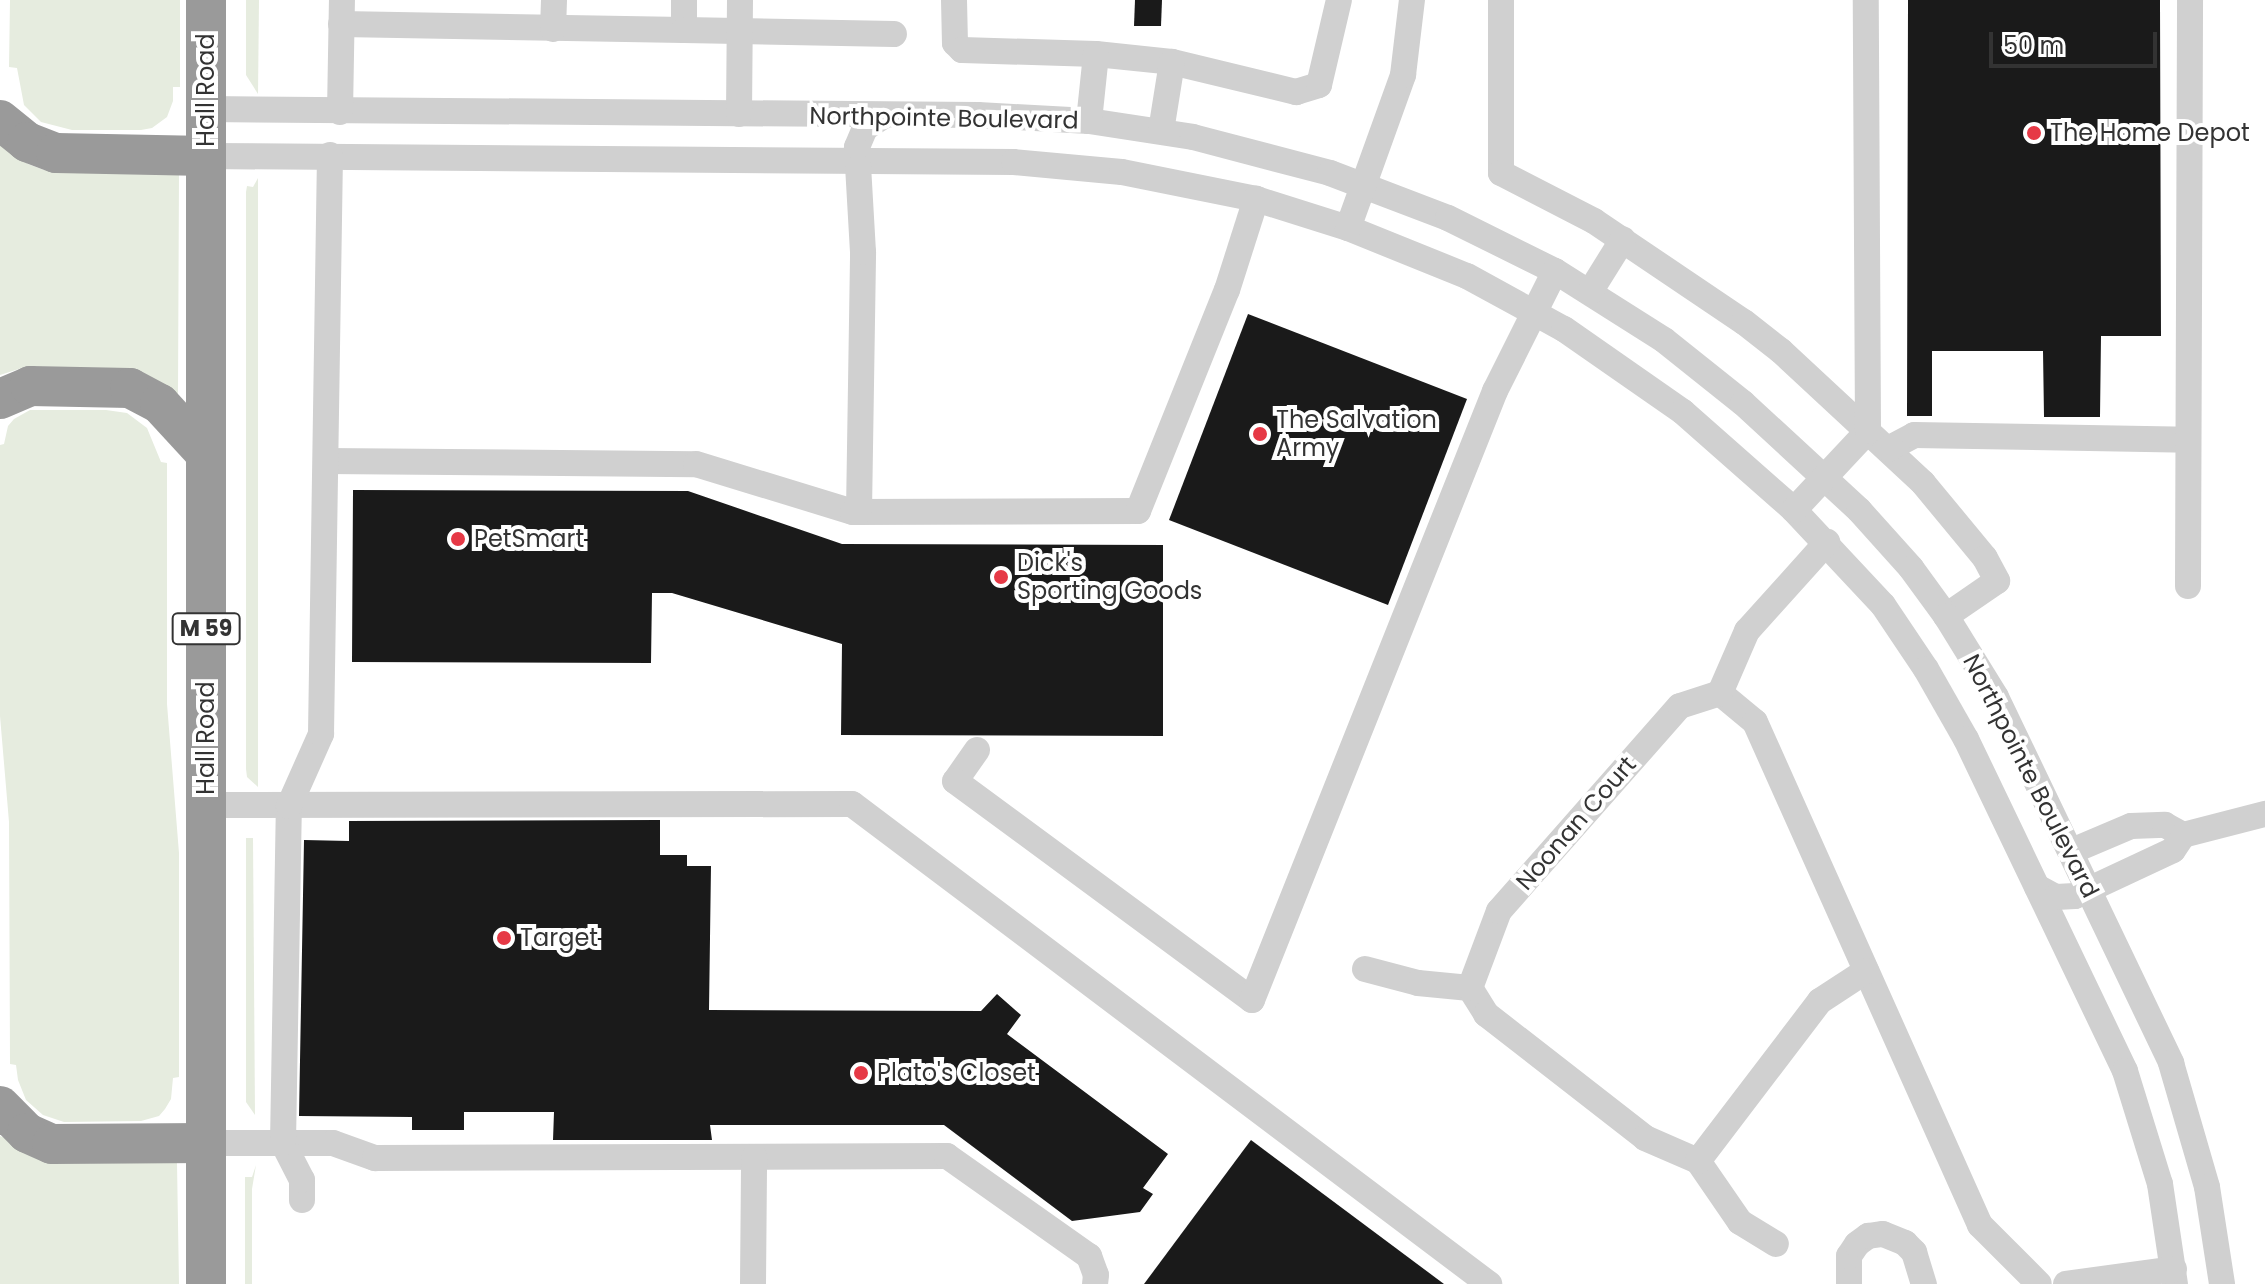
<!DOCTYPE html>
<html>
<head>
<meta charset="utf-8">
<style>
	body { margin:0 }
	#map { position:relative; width:2265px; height:1284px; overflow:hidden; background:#fff; font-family:Poppins,sans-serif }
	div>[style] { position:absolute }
	.green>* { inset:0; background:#e6ecdf }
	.building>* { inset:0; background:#1a1a1a }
	.minor>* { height:26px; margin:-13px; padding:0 13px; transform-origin:13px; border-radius:13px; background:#d0d0d0 }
	.highway>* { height:40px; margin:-20px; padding:0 20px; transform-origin:20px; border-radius:20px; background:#9a9a9a }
	.dots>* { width:22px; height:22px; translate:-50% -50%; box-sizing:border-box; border:4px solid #fff; border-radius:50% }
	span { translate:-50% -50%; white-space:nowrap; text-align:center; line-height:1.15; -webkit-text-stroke:8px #fff; paint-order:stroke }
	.shield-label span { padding:2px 6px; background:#fff; border:2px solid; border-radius:6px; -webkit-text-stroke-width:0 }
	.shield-label { font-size:22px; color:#333; font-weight:700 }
	.street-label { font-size:24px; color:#333 }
	.poi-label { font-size:24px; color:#333 }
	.left { translate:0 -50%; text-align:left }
	.scale { position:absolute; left:1989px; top:32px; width:168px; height:36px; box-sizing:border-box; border:4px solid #333; border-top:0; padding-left:10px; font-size:24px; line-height:28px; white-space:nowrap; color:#333; -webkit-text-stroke:6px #fff; paint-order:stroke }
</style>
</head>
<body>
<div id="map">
	<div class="green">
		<div style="clip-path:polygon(10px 0,180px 0,180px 87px,173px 87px,173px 101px,167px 117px,152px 128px,141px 130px,72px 130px,41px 122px,24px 105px,17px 68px,9px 67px)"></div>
		<div style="clip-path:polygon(246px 0,259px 0,258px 94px,246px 75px)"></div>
		<div style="clip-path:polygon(0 143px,28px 164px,44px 170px,179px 173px,178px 395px,22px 368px,0 375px)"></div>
		<div style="clip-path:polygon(258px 178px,258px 787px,247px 777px,246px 769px,246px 192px,247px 186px,253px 187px)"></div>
		<div style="clip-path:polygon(30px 410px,106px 410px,127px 413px,147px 428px,161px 462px,167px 463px,167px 704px,179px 853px,179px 1077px,173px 1078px,171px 1099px,165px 1109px,159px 1116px,141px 1121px,64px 1122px,43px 1115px,26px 1100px,18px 1080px,16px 1065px,10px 1064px,9px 822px,0 716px,0 445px,4px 444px,8px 426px,14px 419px)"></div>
		<div style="clip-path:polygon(246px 838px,253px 838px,255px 1115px,246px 1102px)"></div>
		<div style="clip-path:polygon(0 1136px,66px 1163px,177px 1163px,179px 1284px,0 1284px)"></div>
		<div style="clip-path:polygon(256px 1165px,252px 1189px,252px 1284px,245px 1284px,245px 1177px,252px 1177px)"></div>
	</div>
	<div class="building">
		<div style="clip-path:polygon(1135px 0,1162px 0,1161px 26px,1134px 26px)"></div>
		<div style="clip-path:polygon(1908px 0,2160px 0,2161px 336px,2101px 336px,2100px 417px,2044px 417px,2043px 351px,1932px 351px,1932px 416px,1907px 416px)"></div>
		<div style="clip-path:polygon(1248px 314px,1467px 399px,1388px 605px,1169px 520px)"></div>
		<div style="clip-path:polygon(353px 490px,688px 491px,842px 544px,1163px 545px,1163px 736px,841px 735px,842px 644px,672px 593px,652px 593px,651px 663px,352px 662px)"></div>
		<div style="clip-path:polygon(660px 820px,660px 855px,687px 855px,687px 866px,711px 866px,709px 1010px,981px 1011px,997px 994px,1021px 1015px,1007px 1034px,1168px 1154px,1143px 1188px,1153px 1194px,1140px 1212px,1072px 1221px,944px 1125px,710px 1125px,712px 1140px,553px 1140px,554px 1112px,464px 1112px,464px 1130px,412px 1130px,412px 1117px,299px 1116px,304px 840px,349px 841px,349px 821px)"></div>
		<div style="clip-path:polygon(1251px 1140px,1444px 1284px,1144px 1284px)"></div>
	</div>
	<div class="minor">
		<div style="left:954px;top:0;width:43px;rotate:88.7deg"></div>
		<div style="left:955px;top:43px;width:10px;rotate:45deg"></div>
		<div style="left:962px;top:50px;width:134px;rotate:1.7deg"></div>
		<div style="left:1096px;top:54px;width:76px;rotate:6deg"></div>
		<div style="left:1172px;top:62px;width:128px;rotate:13.6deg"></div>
		<div style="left:1296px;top:92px;width:24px;rotate:-17deg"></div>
		<div style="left:1319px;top:85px;width:87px;rotate:-76.8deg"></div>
		<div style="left:1501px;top:0;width:173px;rotate:90deg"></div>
		<div style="left:1501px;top:173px;width:105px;rotate:27.3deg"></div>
		<div style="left:1594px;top:221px;width:181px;rotate:34deg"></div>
		<div style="left:1744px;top:322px;width:47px;rotate:38.1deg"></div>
		<div style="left:1781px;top:351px;width:194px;rotate:42.9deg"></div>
		<div style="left:1923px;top:483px;width:97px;rotate:50.4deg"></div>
		<div style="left:1985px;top:558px;width:26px;rotate:62deg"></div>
		<div style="left:1997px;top:581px;width:62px;rotate:145.5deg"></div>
		<div style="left:341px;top:24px;width:343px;rotate:1deg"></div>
		<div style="left:684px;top:30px;width:30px;rotate:-90deg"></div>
		<div style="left:553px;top:29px;width:29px;rotate:-88deg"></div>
		<div style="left:684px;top:30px;width:210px;rotate:1.1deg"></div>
		<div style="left:206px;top:109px;width:772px;rotate:0.45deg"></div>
		<div style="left:978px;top:115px;width:111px;rotate:3.1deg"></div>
		<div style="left:1089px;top:121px;width:105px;rotate:8.7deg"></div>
		<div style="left:1193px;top:137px;width:142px;rotate:14.7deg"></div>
		<div style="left:1330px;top:173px;width:126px;rotate:20.9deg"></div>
		<div style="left:1448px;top:218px;width:119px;rotate:26.4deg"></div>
		<div style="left:1555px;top:271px;width:129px;rotate:32.3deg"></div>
		<div style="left:1664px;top:340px;width:101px;rotate:38.6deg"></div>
		<div style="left:1743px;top:403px;width:158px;rotate:42.7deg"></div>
		<div style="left:1859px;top:510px;width:78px;rotate:48.1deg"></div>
		<div style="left:1911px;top:568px;width:59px;rotate:53.9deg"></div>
		<div style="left:1946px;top:616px;width:95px;rotate:58.3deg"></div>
		<div style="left:1996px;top:697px;width:406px;rotate:64.4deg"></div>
		<div style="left:2171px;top:1063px;width:129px;rotate:73.8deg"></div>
		<div style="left:2207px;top:1187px;width:98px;rotate:81.2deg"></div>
		<div style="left:340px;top:112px;width:112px;rotate:-89deg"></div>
		<div style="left:739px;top:114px;width:114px;rotate:-89.5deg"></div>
		<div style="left:1089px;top:121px;width:67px;rotate:-84deg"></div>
		<div style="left:1161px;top:131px;width:70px;rotate:-80.9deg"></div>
		<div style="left:206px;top:156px;width:808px;rotate:0.43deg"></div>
		<div style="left:1014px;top:162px;width:108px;rotate:5.3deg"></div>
		<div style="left:1122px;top:172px;width:137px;rotate:11.4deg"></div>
		<div style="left:1256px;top:199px;width:96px;rotate:17.5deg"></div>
		<div style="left:1348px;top:228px;width:128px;rotate:22deg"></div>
		<div style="left:1467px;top:276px;width:111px;rotate:28.7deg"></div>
		<div style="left:1564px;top:329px;width:145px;rotate:34.9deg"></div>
		<div style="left:1683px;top:412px;width:148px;rotate:41.4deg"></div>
		<div style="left:1794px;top:510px;width:130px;rotate:46.9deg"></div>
		<div style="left:1883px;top:605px;width:77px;rotate:56.1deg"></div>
		<div style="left:1926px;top:669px;width:81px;rotate:60.3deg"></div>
		<div style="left:1966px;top:739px;width:368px;rotate:64.4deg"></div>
		<div style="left:2125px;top:1071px;width:118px;rotate:72.8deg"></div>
		<div style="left:2160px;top:1184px;width:101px;rotate:81.5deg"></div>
		<div style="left:1348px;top:228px;width:163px;rotate:-70.2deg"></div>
		<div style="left:1403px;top:75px;width:76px;rotate:-83.2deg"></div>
		<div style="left:1590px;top:292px;width:62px;rotate:-58.1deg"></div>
		<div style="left:1888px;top:449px;width:30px;rotate:-28deg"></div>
		<div style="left:1914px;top:435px;width:274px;rotate:1deg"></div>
		<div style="left:326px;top:461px;width:370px;rotate:0.5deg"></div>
		<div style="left:696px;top:464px;width:164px;rotate:17deg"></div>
		<div style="left:853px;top:512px;width:285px;rotate:-0.2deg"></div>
		<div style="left:1138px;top:511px;width:238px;rotate:-68.1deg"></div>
		<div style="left:1227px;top:290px;width:96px;rotate:-72.3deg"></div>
		<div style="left:1794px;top:510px;width:108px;rotate:-46.9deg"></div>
		<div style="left:1868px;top:431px;width:431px;rotate:-90.3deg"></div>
		<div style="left:859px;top:512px;width:260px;rotate:-89.1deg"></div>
		<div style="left:863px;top:252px;width:105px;rotate:-93.3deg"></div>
		<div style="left:857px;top:147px;width:21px;rotate:-67deg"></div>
		<div style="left:865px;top:128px;width:24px;rotate:-33deg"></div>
		<div style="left:2188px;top:586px;width:586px;rotate:-89.8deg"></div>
		<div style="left:1720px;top:693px;width:45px;rotate:39.6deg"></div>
		<div style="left:1755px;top:722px;width:551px;rotate:65.9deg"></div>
		<div style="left:1980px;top:1225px;width:83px;rotate:45deg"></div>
		<div style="left:977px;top:750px;width:38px;rotate:125deg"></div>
		<div style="left:955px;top:781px;width:369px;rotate:36.4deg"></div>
		<div style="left:1252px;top:1000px;width:656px;rotate:-68.25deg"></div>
		<div style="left:1495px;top:391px;width:134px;rotate:-63.4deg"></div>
		<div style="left:206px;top:805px;width:646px;rotate:-0.09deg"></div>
		<div style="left:852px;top:804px;width:798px;rotate:37deg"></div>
		<div style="left:2072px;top:851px;width:64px;rotate:-23deg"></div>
		<div style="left:2131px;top:826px;width:34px;rotate:-2deg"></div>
		<div style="left:2165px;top:825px;width:21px;rotate:29deg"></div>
		<div style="left:2037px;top:887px;width:21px;rotate:28deg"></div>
		<div style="left:2056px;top:897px;width:19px;rotate:-3deg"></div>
		<div style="left:2075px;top:896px;width:108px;rotate:-25.1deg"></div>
		<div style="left:2173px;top:850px;width:18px;rotate:-56deg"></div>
		<div style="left:2183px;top:835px;width:85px;rotate:-14.4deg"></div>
		<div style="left:1365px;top:969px;width:55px;rotate:14.8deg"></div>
		<div style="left:1418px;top:983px;width:52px;rotate:5.5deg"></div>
		<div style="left:1470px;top:988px;width:31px;rotate:58deg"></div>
		<div style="left:1486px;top:1014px;width:202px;rotate:37.9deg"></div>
		<div style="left:1645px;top:1138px;width:58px;rotate:23.5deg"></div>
		<div style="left:1698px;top:1161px;width:74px;rotate:55.5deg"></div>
		<div style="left:1740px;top:1222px;width:42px;rotate:31.4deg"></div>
		<div style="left:1470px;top:988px;width:82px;rotate:-69.4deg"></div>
		<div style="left:1499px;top:911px;width:273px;rotate:-48.6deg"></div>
		<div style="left:1680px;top:706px;width:42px;rotate:-18deg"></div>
		<div style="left:1720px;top:693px;width:68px;rotate:-66.5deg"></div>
		<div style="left:1747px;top:631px;width:120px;rotate:-48deg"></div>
		<div style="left:206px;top:1143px;width:127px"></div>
		<div style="left:333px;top:1143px;width:45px;rotate:19.7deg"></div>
		<div style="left:375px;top:1158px;width:572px;rotate:-0.2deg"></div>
		<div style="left:947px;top:1156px;width:174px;rotate:35.2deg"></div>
		<div style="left:1089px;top:1256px;width:20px;rotate:70deg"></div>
		<div style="left:1096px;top:1275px;width:9px;rotate:96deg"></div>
		<div style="left:1698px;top:1161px;width:201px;rotate:-52.7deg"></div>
		<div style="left:1820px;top:1001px;width:55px;rotate:-33.1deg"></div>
		<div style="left:302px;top:1200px;width:20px;rotate:-90deg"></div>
		<div style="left:302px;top:1180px;width:42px;rotate:-117.2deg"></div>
		<div style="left:283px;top:1143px;width:337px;rotate:-89deg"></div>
		<div style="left:289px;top:806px;width:79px;rotate:-66deg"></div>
		<div style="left:321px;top:734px;width:579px;rotate:-89.11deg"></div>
		<div style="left:753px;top:1284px;width:127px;rotate:-89.5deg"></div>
		<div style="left:1849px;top:1284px;width:28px;rotate:-90deg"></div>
		<div style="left:1849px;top:1256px;width:14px;rotate:-56deg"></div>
		<div style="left:1857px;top:1244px;width:14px;rotate:-36deg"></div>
		<div style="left:1868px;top:1236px;width:15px;rotate:-8deg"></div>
		<div style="left:1883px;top:1234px;width:24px;rotate:22deg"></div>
		<div style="left:1905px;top:1243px;width:13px;rotate:45deg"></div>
		<div style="left:1914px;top:1252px;width:34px;rotate:73deg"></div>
		<div style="left:2066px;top:1284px;width:109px;rotate:-7.9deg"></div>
	</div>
	<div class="highway">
		<div style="left:0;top:120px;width:35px;rotate:39deg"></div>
		<div style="left:27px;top:142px;width:31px;rotate:21deg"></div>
		<div style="left:56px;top:153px;width:150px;rotate:1.1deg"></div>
		<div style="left:0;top:399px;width:33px;rotate:-23deg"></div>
		<div style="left:30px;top:386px;width:100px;rotate:1.1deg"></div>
		<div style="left:130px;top:388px;width:34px;rotate:28deg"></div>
		<div style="left:160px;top:404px;width:67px;rotate:47.4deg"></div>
		<div style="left:0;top:1106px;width:38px;rotate:45deg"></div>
		<div style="left:27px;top:1133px;width:27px;rotate:24deg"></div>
		<div style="left:52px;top:1144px;width:154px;rotate:-0.4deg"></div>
		<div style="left:206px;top:1284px;width:1284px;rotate:-90deg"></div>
	</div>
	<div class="dots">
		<div style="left:2034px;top:133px;background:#e63946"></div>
		<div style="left:1260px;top:434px;background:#e63946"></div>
		<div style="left:458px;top:539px;background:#e63946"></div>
		<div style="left:1001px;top:577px;background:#e63946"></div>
		<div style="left:504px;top:938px;background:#e63946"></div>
		<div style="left:861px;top:1073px;background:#e63946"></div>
	</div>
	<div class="shield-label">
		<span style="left:206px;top:629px">M 59</span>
	</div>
	<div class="street-label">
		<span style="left:206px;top:90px;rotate:-90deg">Hall Road</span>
		<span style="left:944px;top:118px;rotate:1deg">Northpointe Boulevard</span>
		<span style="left:206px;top:738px;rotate:-90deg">Hall Road</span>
		<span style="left:2031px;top:776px;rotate:63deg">Northpointe Boulevard</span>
		<span style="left:1576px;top:823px;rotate:-49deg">Noonan Court</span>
	</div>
	<div class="poi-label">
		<span class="left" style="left:2050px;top:133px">The Home Depot</span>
		<span class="left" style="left:1276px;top:434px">The Salvation<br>Army</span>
		<span class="left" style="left:474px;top:539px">PetSmart</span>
		<span class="left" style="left:1017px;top:577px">Dick's<br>Sporting Goods</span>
		<span class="left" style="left:520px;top:938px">Target</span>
		<span class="left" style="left:877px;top:1073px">Plato's Closet</span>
	</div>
	<div class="scale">50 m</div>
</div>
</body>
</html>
